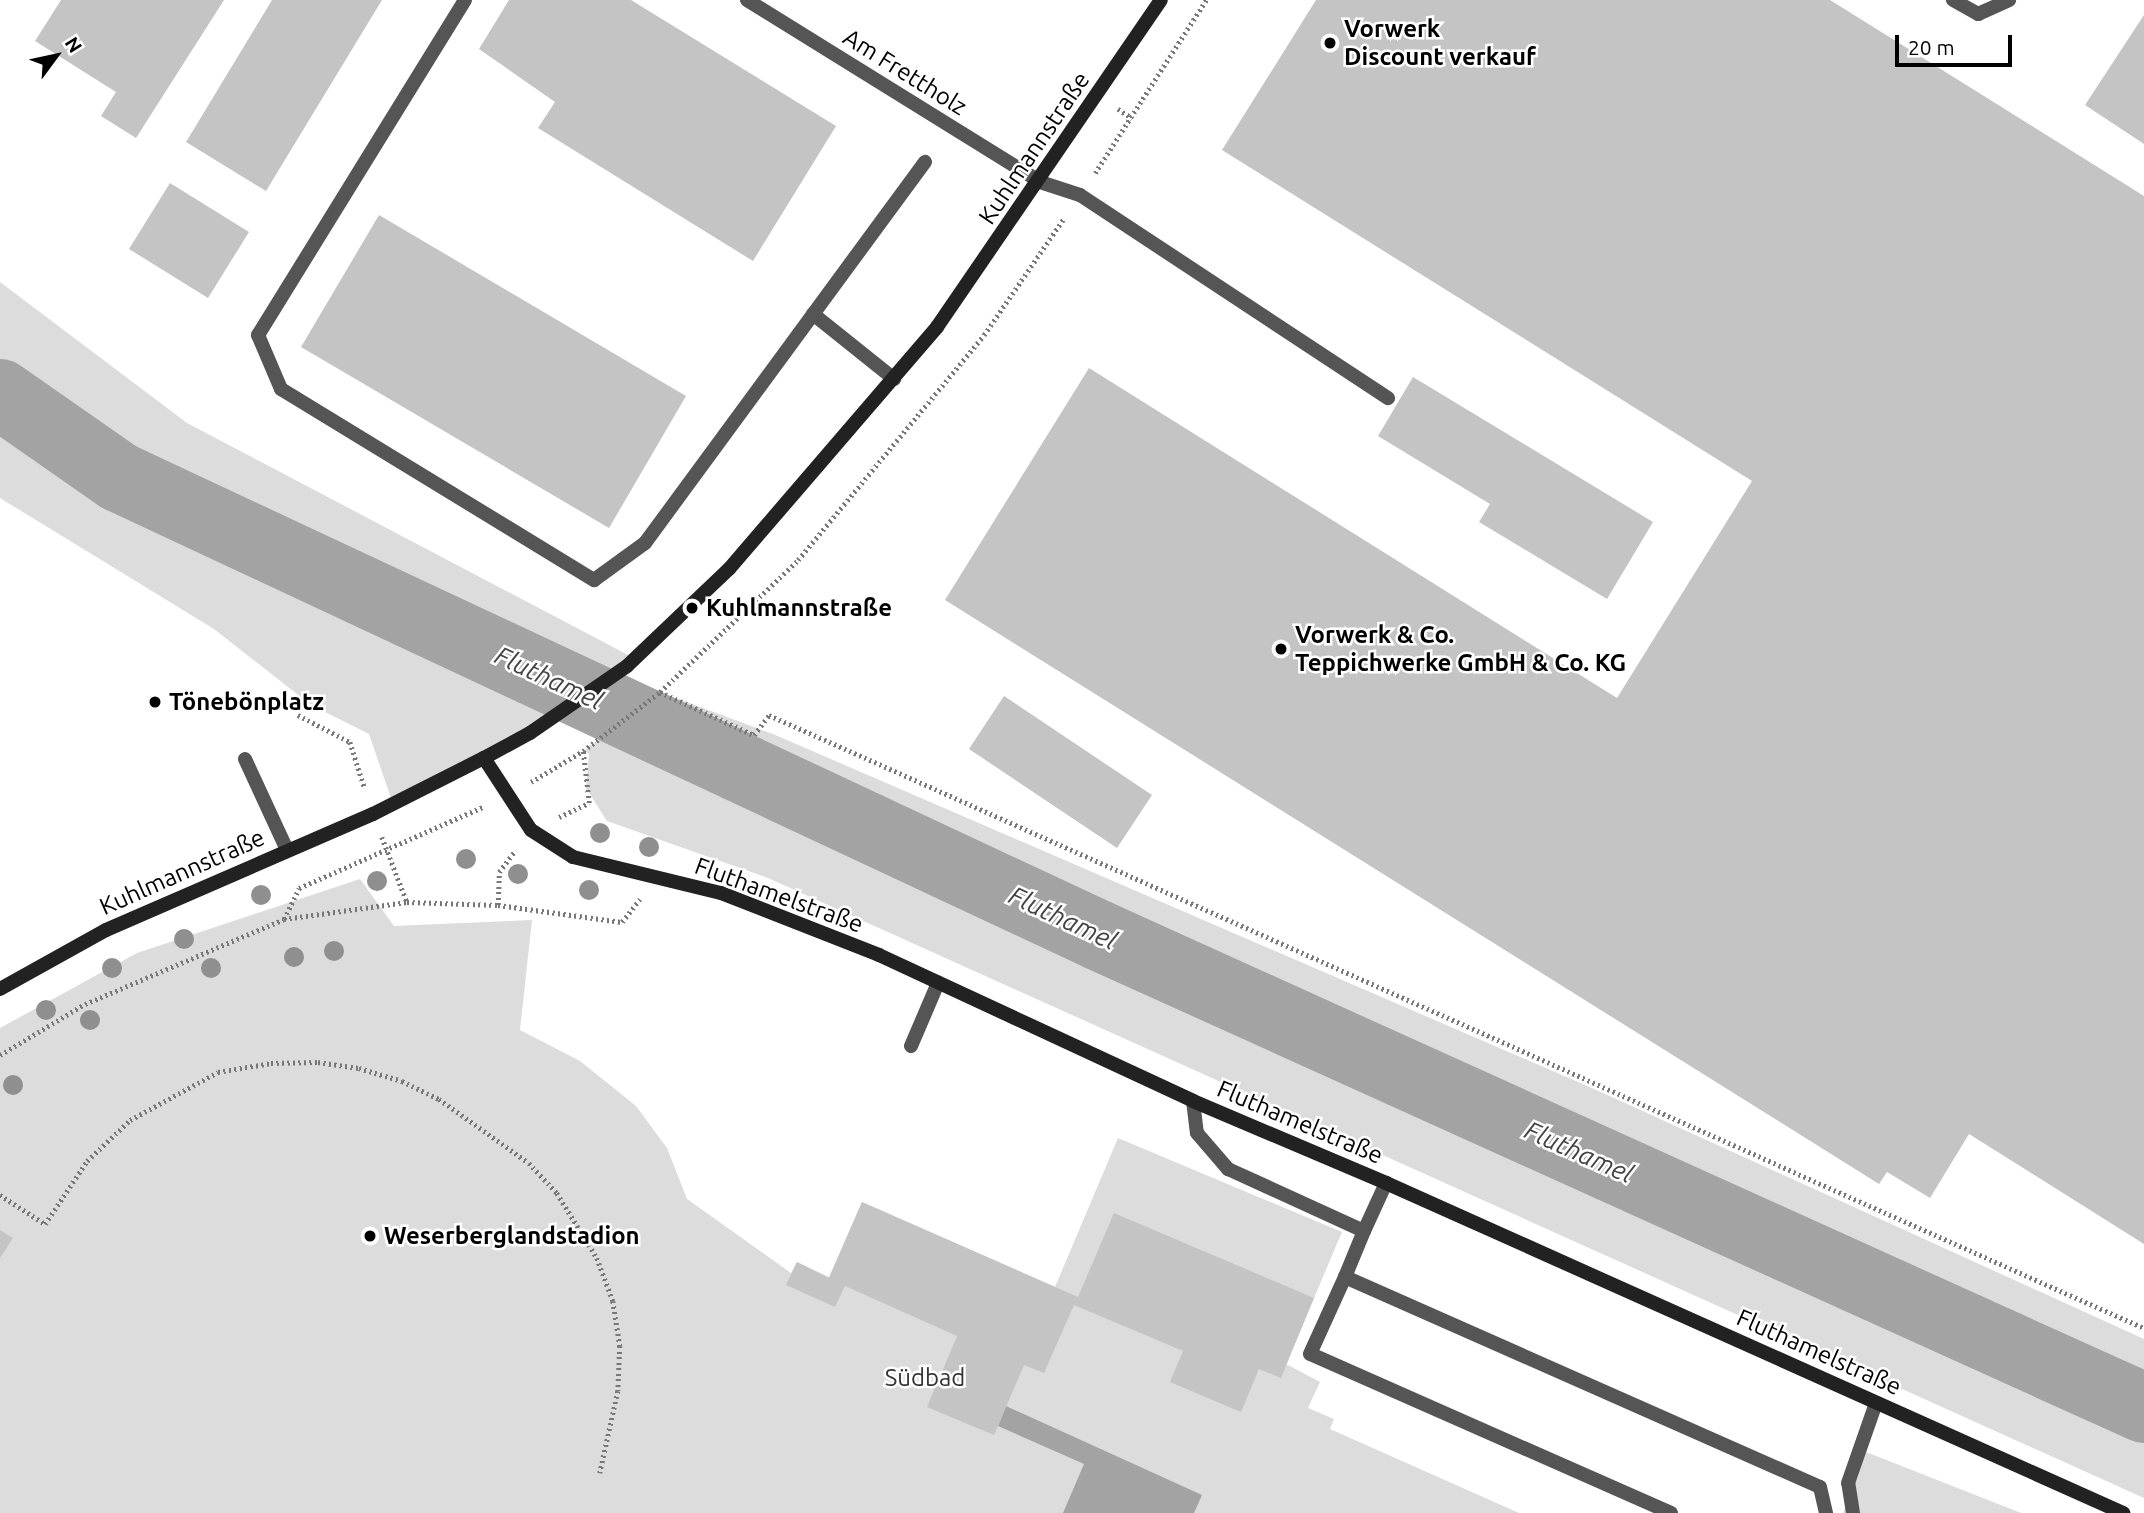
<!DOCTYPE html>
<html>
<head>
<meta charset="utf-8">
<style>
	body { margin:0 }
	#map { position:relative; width:2144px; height:1513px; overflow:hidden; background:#fff; font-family:Ubuntu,sans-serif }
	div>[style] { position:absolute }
	.green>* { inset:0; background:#dcdcdc }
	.water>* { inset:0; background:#a3a3a3 }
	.river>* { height:70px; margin:-35px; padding:0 35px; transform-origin:35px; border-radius:35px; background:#a3a3a3 }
	.building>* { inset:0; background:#c4c4c4 }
	.path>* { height:4.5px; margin-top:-2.25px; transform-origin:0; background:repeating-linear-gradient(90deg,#777 0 2px,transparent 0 5.5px) }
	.service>* { height:14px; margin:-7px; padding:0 7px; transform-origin:7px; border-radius:7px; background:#555 }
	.minor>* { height:14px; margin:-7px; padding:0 7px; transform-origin:7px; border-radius:7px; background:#555 }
	.secondary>* { height:14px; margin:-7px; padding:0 7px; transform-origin:7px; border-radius:7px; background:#222 }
	.trees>* { width:20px; height:20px; margin:-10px; border-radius:50%; background:#8f8f8f }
	.dots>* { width:19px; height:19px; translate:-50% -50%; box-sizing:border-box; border:4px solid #fff; border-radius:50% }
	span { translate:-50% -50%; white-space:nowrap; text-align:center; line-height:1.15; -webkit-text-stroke:5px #fff; paint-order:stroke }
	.poi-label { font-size:24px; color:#000; font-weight:700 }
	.left { translate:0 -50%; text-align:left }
	.street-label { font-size:24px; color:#000 }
	.park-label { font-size:24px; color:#333 }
	.water-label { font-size:26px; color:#444; font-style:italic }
	.north { position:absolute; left:21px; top:21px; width:70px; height:70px; -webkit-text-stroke:5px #fff; paint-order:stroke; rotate:57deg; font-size:19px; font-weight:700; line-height:28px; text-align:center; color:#000 }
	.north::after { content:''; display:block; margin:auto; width:24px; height:32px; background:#000; clip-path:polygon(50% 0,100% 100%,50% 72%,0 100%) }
	.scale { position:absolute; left:1895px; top:35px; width:117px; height:32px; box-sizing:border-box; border:4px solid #000; border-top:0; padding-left:9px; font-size:21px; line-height:24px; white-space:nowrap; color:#000; -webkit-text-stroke:5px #fff; paint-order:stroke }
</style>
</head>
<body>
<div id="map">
	<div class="green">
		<div style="clip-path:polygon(0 282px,187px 423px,630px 656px,484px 758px,393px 804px,369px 734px,311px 705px,214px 629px,0 498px)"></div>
		<div style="clip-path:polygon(660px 692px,773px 734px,1592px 1088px,2144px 1339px,2144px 1498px,768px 878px,607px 821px,586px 788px,589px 754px,583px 751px)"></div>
		<div style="clip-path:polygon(360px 879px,394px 926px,532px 920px,520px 1030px,580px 1061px,636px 1106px,667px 1148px,687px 1199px,791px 1273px,797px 1262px,829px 1277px,862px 1202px,1055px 1287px,1118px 1138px,1342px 1232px,1286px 1364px,1320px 1382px,1308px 1408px,1334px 1419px,1330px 1429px,1519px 1513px,0 1513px,0 1028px,137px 953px)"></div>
		<div style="clip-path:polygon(1866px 1452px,2021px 1513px,1843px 1513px)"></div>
	</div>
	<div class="water">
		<div style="clip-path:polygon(1006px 1406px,1202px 1495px,1194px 1513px,1063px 1513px,1084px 1464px,998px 1426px)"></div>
	</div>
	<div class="river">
		<div style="left:0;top:394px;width:145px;rotate:34.9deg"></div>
		<div style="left:119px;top:477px;width:1081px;rotate:25.07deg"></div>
		<div style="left:1098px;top:935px;width:1148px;rotate:24.33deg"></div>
	</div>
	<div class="building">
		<div style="clip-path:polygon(61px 0,224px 0,136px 138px,101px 116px,116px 92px,35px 41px)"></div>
		<div style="clip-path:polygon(272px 0,382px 0,266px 191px,186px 142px)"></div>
		<div style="clip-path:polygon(509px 0,631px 0,836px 126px,753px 261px,538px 128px,555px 102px,479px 49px)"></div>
		<div style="clip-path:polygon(1316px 0,1830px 0,2144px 196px,2144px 1244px,1969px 1134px,1930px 1198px,1887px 1172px,1879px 1184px,945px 600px,1089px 368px,1617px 698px,1752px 481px,1222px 150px)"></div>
		<div style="clip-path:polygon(2144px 15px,2144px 144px,2085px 105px)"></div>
		<div style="clip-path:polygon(170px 183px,249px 232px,208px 298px,129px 249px)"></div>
		<div style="clip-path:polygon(379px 215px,686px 396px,609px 528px,301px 347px)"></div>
		<div style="clip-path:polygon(1413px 377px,1653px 522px,1607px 599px,1479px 522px,1490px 504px,1378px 436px)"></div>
		<div style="clip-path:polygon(1004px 696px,1152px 795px,1117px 848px,969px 749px)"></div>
		<div style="clip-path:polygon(862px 1202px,1078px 1297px,1114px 1213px,1314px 1298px,1281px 1378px,1259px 1369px,1241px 1412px,1170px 1382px,1183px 1351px,1074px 1305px,1044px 1373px,1024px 1365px,994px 1435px,927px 1407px,957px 1336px,845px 1286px,835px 1307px,786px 1285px,797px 1262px,829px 1278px)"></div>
		<div style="clip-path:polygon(0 1230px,13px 1238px,0 1258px)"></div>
	</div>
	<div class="path">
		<div style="left:1118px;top:109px;width:17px;rotate:33deg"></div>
		<div style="left:1095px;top:173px;width:206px;rotate:-57.3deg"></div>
		<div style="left:660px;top:692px;width:103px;rotate:24.6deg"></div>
		<div style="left:754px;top:735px;width:25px;rotate:-53deg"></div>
		<div style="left:769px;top:715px;width:1505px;rotate:24.03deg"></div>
		<div style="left:298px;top:715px;width:59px;rotate:27.4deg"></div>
		<div style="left:350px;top:742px;width:49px;rotate:72.3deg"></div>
		<div style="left:531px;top:782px;width:61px;rotate:-30.8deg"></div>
		<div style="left:583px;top:751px;width:97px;rotate:-37.5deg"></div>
		<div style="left:660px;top:692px;width:191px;rotate:-43.7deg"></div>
		<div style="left:798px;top:560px;width:292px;rotate:-50.4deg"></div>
		<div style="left:984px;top:335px;width:142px;rotate:-55.6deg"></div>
		<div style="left:559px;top:817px;width:33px;rotate:-25deg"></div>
		<div style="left:589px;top:803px;width:52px;rotate:-96.6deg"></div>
		<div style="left:382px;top:837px;width:70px;rotate:69deg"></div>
		<div style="left:498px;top:905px;width:33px;rotate:-88deg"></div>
		<div style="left:499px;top:872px;width:26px;rotate:-53deg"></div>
		<div style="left:284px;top:919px;width:34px;rotate:-64deg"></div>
		<div style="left:299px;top:888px;width:201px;rotate:-23.8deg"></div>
		<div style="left:0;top:1055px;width:99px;rotate:-31deg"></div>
		<div style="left:85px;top:1004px;width:216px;rotate:-23.1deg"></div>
		<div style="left:284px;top:919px;width:124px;rotate:-7.9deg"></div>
		<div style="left:407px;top:902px;width:91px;rotate:1.9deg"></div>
		<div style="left:498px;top:905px;width:125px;rotate:7.8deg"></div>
		<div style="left:622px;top:922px;width:29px;rotate:-52deg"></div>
		<div style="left:0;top:1195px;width:54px;rotate:32.8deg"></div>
		<div style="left:45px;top:1224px;width:76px;rotate:-56.3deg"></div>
		<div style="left:87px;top:1161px;width:59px;rotate:-43.6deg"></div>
		<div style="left:130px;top:1120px;width:100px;rotate:-28.6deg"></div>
		<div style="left:218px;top:1072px;width:54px;rotate:-9.6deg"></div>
		<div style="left:271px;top:1063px;width:47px;rotate:-1.2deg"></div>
		<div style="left:318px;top:1062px;width:41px;rotate:8.3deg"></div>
		<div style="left:359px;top:1068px;width:45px;rotate:16.8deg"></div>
		<div style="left:402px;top:1081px;width:41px;rotate:25.9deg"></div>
		<div style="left:439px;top:1099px;width:110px;rotate:35.4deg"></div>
		<div style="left:529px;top:1163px;width:41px;rotate:47deg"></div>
		<div style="left:557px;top:1193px;width:76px;rotate:58.4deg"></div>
		<div style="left:597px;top:1258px;width:46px;rotate:69.6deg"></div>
		<div style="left:613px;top:1301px;width:46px;rotate:81.2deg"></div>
		<div style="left:620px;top:1346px;width:45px;rotate:92.5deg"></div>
		<div style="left:618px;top:1391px;width:84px;rotate:102.4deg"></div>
	</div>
	<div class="service">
		<div style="left:465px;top:0;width:394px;rotate:121.7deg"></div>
		<div style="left:258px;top:335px;width:59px;rotate:66.9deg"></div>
		<div style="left:281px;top:389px;width:367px;rotate:31.4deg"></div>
		<div style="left:594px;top:580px;width:63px;rotate:-36deg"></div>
		<div style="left:645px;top:543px;width:473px;rotate:-53.7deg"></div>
		<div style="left:1953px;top:0;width:29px;rotate:29deg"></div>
		<div style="left:1978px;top:14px;width:34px;rotate:-24deg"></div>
		<div style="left:1040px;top:182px;width:42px;rotate:18deg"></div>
		<div style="left:1080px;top:195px;width:369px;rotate:33.4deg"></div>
		<div style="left:813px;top:314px;width:104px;rotate:38.7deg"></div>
		<div style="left:245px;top:759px;width:100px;rotate:65.2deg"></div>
		<div style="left:911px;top:1046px;width:69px;rotate:-66.8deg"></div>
		<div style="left:1193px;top:1101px;width:32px;rotate:83deg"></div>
		<div style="left:1197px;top:1133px;width:48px;rotate:49.3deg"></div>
		<div style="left:1228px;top:1169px;width:149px;rotate:24.5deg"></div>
		<div style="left:1364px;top:1231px;width:53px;rotate:-65.4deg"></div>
		<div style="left:1345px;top:1277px;width:50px;rotate:-67.6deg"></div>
		<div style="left:1671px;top:1513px;width:394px;rotate:-156.2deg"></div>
		<div style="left:1310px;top:1354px;width:85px;rotate:-65.6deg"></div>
		<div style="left:1345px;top:1277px;width:519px;rotate:23.85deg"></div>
		<div style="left:1820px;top:1487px;width:27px;rotate:77deg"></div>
		<div style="left:1853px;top:1513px;width:30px;rotate:-99deg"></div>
		<div style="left:1848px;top:1483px;width:85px;rotate:-70.7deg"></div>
	</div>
	<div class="minor">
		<div style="left:747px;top:0;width:345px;rotate:31.8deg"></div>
	</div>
	<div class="secondary">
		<div style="left:484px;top:758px;width:86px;rotate:56.9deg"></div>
		<div style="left:531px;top:830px;width:50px;rotate:32.7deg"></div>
		<div style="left:573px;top:857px;width:152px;rotate:13.7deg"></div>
		<div style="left:721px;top:893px;width:170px;rotate:21.4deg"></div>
		<div style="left:879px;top:955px;width:346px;rotate:24.9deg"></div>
		<div style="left:1193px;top:1101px;width:210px;rotate:23deg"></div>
		<div style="left:1386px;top:1183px;width:808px;rotate:24.12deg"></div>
		<div style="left:0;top:989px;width:121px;rotate:-29.1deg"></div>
		<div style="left:106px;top:930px;width:291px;rotate:-23.5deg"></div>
		<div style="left:373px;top:814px;width:124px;rotate:-26.8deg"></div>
		<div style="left:484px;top:758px;width:52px;rotate:-28.5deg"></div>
		<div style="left:530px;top:733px;width:118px;rotate:-34.6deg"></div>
		<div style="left:627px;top:666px;width:141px;rotate:-43.6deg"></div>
		<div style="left:729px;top:569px;width:319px;rotate:-49.3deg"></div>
		<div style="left:937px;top:327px;width:396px;rotate:-55.6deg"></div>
	</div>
	<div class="trees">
		<div style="left:600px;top:833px"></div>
		<div style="left:649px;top:847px"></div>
		<div style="left:466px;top:859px"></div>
		<div style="left:518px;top:874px"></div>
		<div style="left:377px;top:881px"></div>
		<div style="left:589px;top:890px"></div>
		<div style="left:261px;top:895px"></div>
		<div style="left:184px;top:939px"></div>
		<div style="left:334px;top:951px"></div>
		<div style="left:294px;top:957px"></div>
		<div style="left:112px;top:968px"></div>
		<div style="left:211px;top:968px"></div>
		<div style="left:46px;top:1010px"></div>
		<div style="left:90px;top:1020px"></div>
		<div style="left:13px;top:1085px"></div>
	</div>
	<div class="dots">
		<div style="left:1330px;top:43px;background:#000"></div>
		<div style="left:692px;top:608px;background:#000"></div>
		<div style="left:1281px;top:649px;background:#000"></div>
		<div style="left:155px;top:702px;background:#000"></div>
		<div style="left:370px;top:1236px;background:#000"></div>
	</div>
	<div class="poi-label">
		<span class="left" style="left:1344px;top:43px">Vorwerk<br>Discount verkauf</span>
		<span class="left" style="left:706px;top:608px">Kuhlmannstraße</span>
		<span class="left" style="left:1295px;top:649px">Vorwerk &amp; Co.<br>Teppichwerke GmbH &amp; Co. KG</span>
		<span class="left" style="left:169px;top:702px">Tönebönplatz</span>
		<span class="left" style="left:384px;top:1236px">Weserberglandstadion</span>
	</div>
	<div class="street-label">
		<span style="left:905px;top:72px;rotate:32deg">Am Frettholz</span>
		<span style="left:1034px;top:148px;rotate:-56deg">Kuhlmannstraße</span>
		<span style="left:182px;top:872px;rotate:-24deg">Kuhlmannstraße</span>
		<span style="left:779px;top:895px;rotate:20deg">Fluthamelstraße</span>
		<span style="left:1300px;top:1122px;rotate:23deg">Fluthamelstraße</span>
		<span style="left:1819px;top:1352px;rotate:24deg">Fluthamelstraße</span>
	</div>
	<div class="park-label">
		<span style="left:925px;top:1378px">Südbad</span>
	</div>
	<div class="water-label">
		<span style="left:549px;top:678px;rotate:25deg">Fluthamel</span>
		<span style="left:1063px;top:918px;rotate:25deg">Fluthamel</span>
		<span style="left:1579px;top:1152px;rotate:24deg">Fluthamel</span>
	</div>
	<div class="north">N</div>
	<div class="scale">20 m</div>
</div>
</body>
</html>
